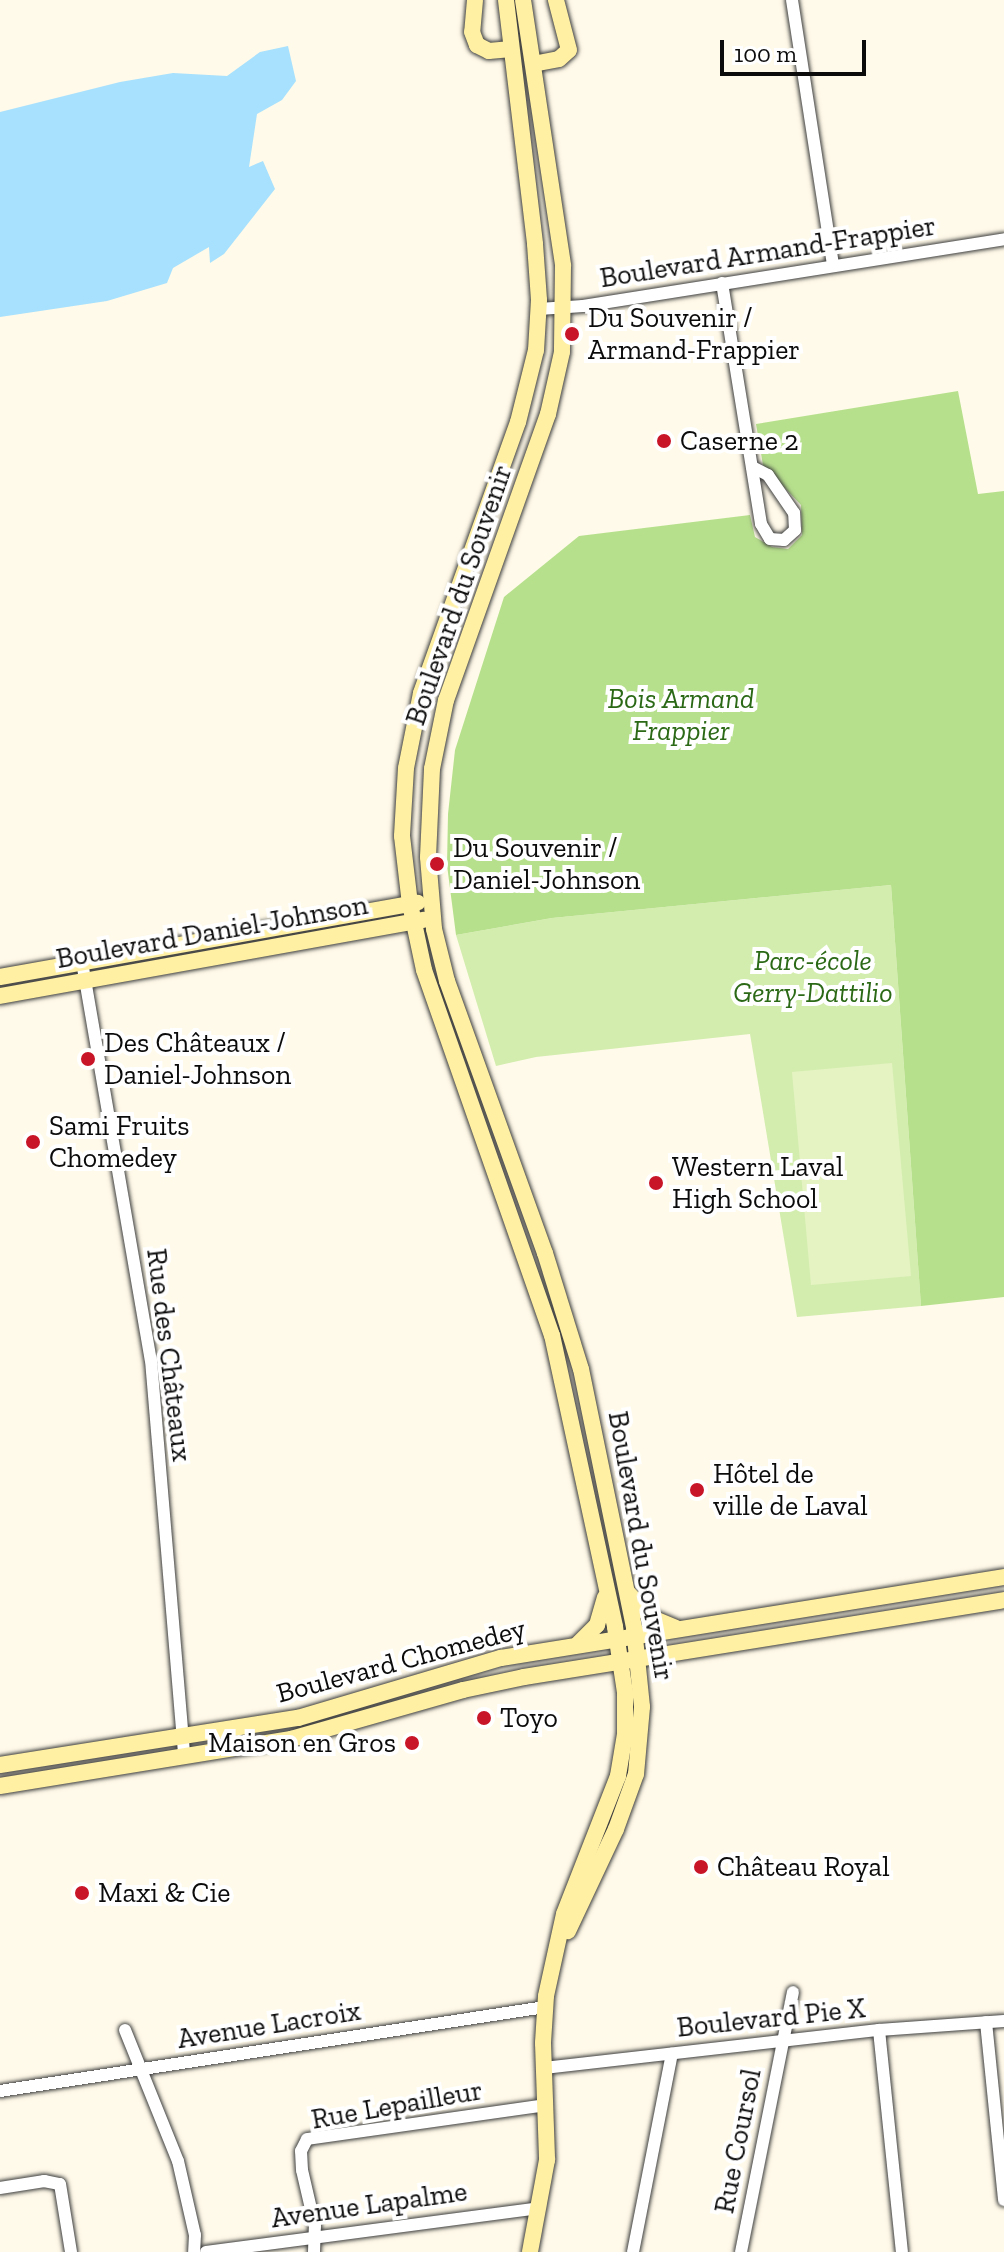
<!DOCTYPE html>
<html>
<head>
<meta charset="utf-8">
<style>
	body { margin:0 }
	#map { position:relative; width:1004px; height:2252px; overflow:hidden; background:#fffae9; font-family:"Zilla Slab",serif }
	div>[style] { position:absolute }
	.green>* { inset:0; background:#d3edaf }
	.forest>* { inset:0; background:#b7e08d }
	.pitch>* { inset:0; background:#e5f3c2 }
	.water>* { inset:0; background:#a8e1fd }
	.roads { filter:drop-shadow(0 0 2px #3e3e3e) drop-shadow(0 0 2px #3e3e3e) }
	.street>* { height:12px; margin:-6px; padding:0 6px; transform-origin:6px; border-radius:6px; background:#fff }
	.secondary>* { height:16px; margin:-8px; padding:0 8px; transform-origin:8px; border-radius:8px; background:#fff0a4 }
	.dots>* { width:22px; height:22px; translate:-50% -50%; box-sizing:border-box; border:4px solid #fff; border-radius:50% }
	span { translate:-50% -50%; white-space:nowrap; text-align:center; line-height:1.15; -webkit-text-stroke:8px #fff; paint-order:stroke }
	.street-label { font-size:28px; color:#0b0b0b }
	.poi-label { font-size:28px; color:#0b0b0b }
	.left { translate:0 -50%; text-align:left }
	.right { translate:-100% -50%; text-align:right }
	.park-label { font-size:28px; color:#2b6916; font-style:italic }
	.scale { position:absolute; left:720px; top:40px; width:146px; height:36px; box-sizing:border-box; border:4px solid #0b0b0b; border-top:0; padding-left:10px; font-size:24px; line-height:28px; white-space:nowrap; color:#0b0b0b; -webkit-text-stroke:6px #fff; paint-order:stroke }
</style>
</head>
<body>
<div id="map">
	<div class="green">
		<div style="clip-path:polygon(891px 885px,921px 1306px,797px 1317px,750px 1034px,536px 1057px,496px 1066px,456px 935px,552px 918px)"></div>
	</div>
	<div class="forest">
		<div style="clip-path:polygon(958px 391px,978px 494px,1004px 491px,1004px 1297px,921px 1306px,891px 885px,552px 918px,456px 935px,447px 865px,448px 814px,455px 750px,504px 597px,579px 536px,750px 515px,755px 537px,772px 547px,788px 549px,802px 535px,801px 505px,763px 465px,756px 424px)"></div>
	</div>
	<div class="pitch">
		<div style="clip-path:polygon(892px 1063px,911px 1276px,811px 1285px,792px 1072px)"></div>
	</div>
	<div class="water">
		<div style="clip-path:polygon(288px 46px,296px 81px,282px 100px,257px 114px,249px 167px,263px 161px,275px 189px,224px 254px,210px 263px,209px 247px,173px 268px,167px 283px,107px 301px,0 317px,0 112px,120px 82px,173px 73px,227px 76px,260px 52px)"></div>
	</div>
	<div class="roads">
		<div class="street">
			<div style="left:792px;top:0;width:268px;rotate:81.2deg"></div>
			<div style="left:722px;top:283px;width:244px;rotate:80.8deg"></div>
			<div style="left:761px;top:524px;width:17px;rotate:59deg"></div>
			<div style="left:770px;top:539px;width:14px;rotate:4deg"></div>
			<div style="left:784px;top:540px;width:15px;rotate:-42deg"></div>
			<div style="left:795px;top:530px;width:17px;rotate:-93deg"></div>
			<div style="left:794px;top:513px;width:46px;rotate:-124.4deg"></div>
			<div style="left:768px;top:475px;width:18px;rotate:-153deg"></div>
			<div style="left:539px;top:309px;width:44px;rotate:-3.9deg"></div>
			<div style="left:583px;top:306px;width:426px;rotate:-9deg"></div>
			<div style="left:82px;top:962px;width:404px;rotate:80.2deg"></div>
			<div style="left:151px;top:1360px;width:398px;rotate:85.2deg"></div>
			<div style="left:986px;top:2022px;width:179px;rotate:84.2deg"></div>
			<div style="left:125px;top:2030px;width:141px;rotate:68deg"></div>
			<div style="left:178px;top:2161px;width:76px;rotate:77.1deg"></div>
			<div style="left:195px;top:2235px;width:17px;rotate:93deg"></div>
			<div style="left:879px;top:2030px;width:223px;rotate:84.1deg"></div>
			<div style="left:544px;top:2068px;width:337px;rotate:-6.5deg"></div>
			<div style="left:879px;top:2030px;width:125px;rotate:-4.1deg"></div>
			<div style="left:0;top:2091px;width:551px;rotate:-8.76deg"></div>
			<div style="left:0;top:2188px;width:45px;rotate:-9deg"></div>
			<div style="left:44px;top:2181px;width:16px;rotate:11deg"></div>
			<div style="left:60px;top:2184px;width:69px;rotate:80.8deg"></div>
			<div style="left:206px;top:2252px;width:336px;rotate:-7.5deg"></div>
			<div style="left:314px;top:2252px;width:26px;rotate:-88deg"></div>
			<div style="left:315px;top:2226px;width:57px;rotate:-103.1deg"></div>
			<div style="left:302px;top:2170px;width:19px;rotate:-93deg"></div>
			<div style="left:301px;top:2151px;width:13px;rotate:-63deg"></div>
			<div style="left:307px;top:2139px;width:241px;rotate:-8.1deg"></div>
			<div style="left:633px;top:2252px;width:202px;rotate:-78.9deg"></div>
			<div style="left:741px;top:2252px;width:265px;rotate:-78.7deg"></div>
		</div>
		<div class="secondary">
			<div style="left:475px;top:0;width:32px;rotate:95deg"></div>
			<div style="left:472px;top:32px;width:14px;rotate:69deg"></div>
			<div style="left:477px;top:45px;width:13px;rotate:27deg"></div>
			<div style="left:489px;top:51px;width:22px;rotate:-5deg"></div>
			<div style="left:506px;top:0;width:246px;rotate:83.2deg"></div>
			<div style="left:535px;top:244px;width:56px;rotate:85.9deg"></div>
			<div style="left:539px;top:300px;width:50px;rotate:93.4deg"></div>
			<div style="left:536px;top:350px;width:74px;rotate:104deg"></div>
			<div style="left:518px;top:422px;width:288px;rotate:109.7deg"></div>
			<div style="left:421px;top:693px;width:76px;rotate:101.3deg"></div>
			<div style="left:406px;top:768px;width:68px;rotate:93.4deg"></div>
			<div style="left:402px;top:836px;width:68px;rotate:83.3deg"></div>
			<div style="left:410px;top:904px;width:67px;rotate:78deg"></div>
			<div style="left:424px;top:970px;width:387px;rotate:70.7deg"></div>
			<div style="left:552px;top:1335px;width:299px;rotate:77.8deg"></div>
			<div style="left:615px;top:1627px;width:66px;rotate:81.3deg"></div>
			<div style="left:625px;top:1692px;width:42px;rotate:90deg"></div>
			<div style="left:625px;top:1734px;width:43px;rotate:99.5deg"></div>
			<div style="left:618px;top:1776px;width:148px;rotate:111.4deg"></div>
			<div style="left:564px;top:1914px;width:84px;rotate:102.4deg"></div>
			<div style="left:546px;top:1996px;width:47px;rotate:93.7deg"></div>
			<div style="left:543px;top:2043px;width:117px;rotate:88deg"></div>
			<div style="left:547px;top:2160px;width:94px;rotate:100.5deg"></div>
			<div style="left:523px;top:0;width:269px;rotate:81.4deg"></div>
			<div style="left:563px;top:266px;width:86px;rotate:90.7deg"></div>
			<div style="left:562px;top:352px;width:64px;rotate:102.7deg"></div>
			<div style="left:548px;top:414px;width:304px;rotate:109.6deg"></div>
			<div style="left:446px;top:700px;width:70px;rotate:101.5deg"></div>
			<div style="left:432px;top:769px;width:88px;rotate:92.6deg"></div>
			<div style="left:428px;top:857px;width:72px;rotate:85.2deg"></div>
			<div style="left:434px;top:929px;width:54px;rotate:76deg"></div>
			<div style="left:447px;top:981px;width:289px;rotate:70.2deg"></div>
			<div style="left:545px;top:1253px;width:121px;rotate:72.8deg"></div>
			<div style="left:581px;top:1369px;width:264px;rotate:78.4deg"></div>
			<div style="left:634px;top:1628px;width:79px;rotate:84.2deg"></div>
			<div style="left:642px;top:1707px;width:67px;rotate:95.1deg"></div>
			<div style="left:636px;top:1774px;width:59px;rotate:110deg"></div>
			<div style="left:616px;top:1829px;width:113px;rotate:115.2deg"></div>
			<div style="left:533px;top:64px;width:26px;rotate:-11deg"></div>
			<div style="left:559px;top:59px;width:13px;rotate:-42deg"></div>
			<div style="left:569px;top:50px;width:52px;rotate:-104.6deg"></div>
			<div style="left:0;top:977px;width:424px;rotate:-10.1deg"></div>
			<div style="left:0;top:996px;width:430px;rotate:-10.2deg"></div>
			<div style="left:628px;top:1593px;width:33px;rotate:47deg"></div>
			<div style="left:650px;top:1617px;width:28px;rotate:23deg"></div>
			<div style="left:578px;top:1644px;width:27px;rotate:-45deg"></div>
			<div style="left:597px;top:1625px;width:29px;rotate:-74deg"></div>
			<div style="left:0;top:1765px;width:302px;rotate:-9deg"></div>
			<div style="left:298px;top:1718px;width:212px;rotate:-16.5deg"></div>
			<div style="left:501px;top:1658px;width:509px;rotate:-9.15deg"></div>
			<div style="left:0;top:1786px;width:295px;rotate:-9.2deg"></div>
			<div style="left:291px;top:1739px;width:179px;rotate:-15.9deg"></div>
			<div style="left:463px;top:1690px;width:62px;rotate:-12deg"></div>
			<div style="left:524px;top:1677px;width:486px;rotate:-9.1deg"></div>
		</div>
	</div>
	<div class="dots">
		<div style="left:572px;top:334px;background:#c81628"></div>
		<div style="left:664px;top:441px;background:#c81628"></div>
		<div style="left:437px;top:864px;background:#c81628"></div>
		<div style="left:88px;top:1059px;background:#c81628"></div>
		<div style="left:33px;top:1142px;background:#c81628"></div>
		<div style="left:656px;top:1183px;background:#c81628"></div>
		<div style="left:697px;top:1490px;background:#c81628"></div>
		<div style="left:484px;top:1718px;background:#c81628"></div>
		<div style="left:412px;top:1743px;background:#c81628"></div>
		<div style="left:701px;top:1867px;background:#c81628"></div>
		<div style="left:82px;top:1893px;background:#c81628"></div>
	</div>
	<div class="street-label">
		<span style="left:768px;top:252px;rotate:-9deg">Boulevard Armand-Frappier</span>
		<span style="left:459px;top:595px;rotate:-71deg">Boulevard du Souvenir</span>
		<span style="left:212px;top:932px;rotate:-10deg">Boulevard Daniel-Johnson</span>
		<span style="left:169px;top:1355px;rotate:83deg">Rue des Châteaux</span>
		<span style="left:641px;top:1546px;rotate:80deg">Boulevard du Souvenir</span>
		<span style="left:401px;top:1661px;rotate:-15deg">Boulevard Chomedey</span>
		<span style="left:771px;top:2018px;rotate:-6deg">Boulevard Pie X</span>
		<span style="left:269px;top:2025px;rotate:-9deg">Avenue Lacroix</span>
		<span style="left:397px;top:2105px;rotate:-10deg">Rue Lepailleur</span>
		<span style="left:738px;top:2141px;rotate:-79deg">Rue Coursol</span>
		<span style="left:369px;top:2205px;rotate:-8deg">Avenue Lapalme</span>
	</div>
	<div class="poi-label">
		<span class="left" style="left:588px;top:334px">Du Souvenir /<br>Armand-Frappier</span>
		<span class="left" style="left:680px;top:441px">Caserne 2</span>
		<span class="left" style="left:453px;top:864px">Du Souvenir /<br>Daniel-Johnson</span>
		<span class="left" style="left:104px;top:1059px">Des Châteaux /<br>Daniel-Johnson</span>
		<span class="left" style="left:49px;top:1142px">Sami Fruits<br>Chomedey</span>
		<span class="left" style="left:672px;top:1183px">Western Laval<br>High School</span>
		<span class="left" style="left:713px;top:1490px">Hôtel de<br>ville de Laval</span>
		<span class="left" style="left:500px;top:1718px">Toyo</span>
		<span class="right" style="left:396px;top:1743px">Maison en Gros</span>
		<span class="left" style="left:717px;top:1867px">Château Royal</span>
		<span class="left" style="left:98px;top:1893px">Maxi &amp; Cie</span>
	</div>
	<div class="park-label">
		<span style="left:681px;top:715px">Bois Armand<br>Frappier</span>
		<span style="left:813px;top:977px">Parc-école<br>Gerry-Dattilio</span>
	</div>
	<div class="scale">100 m</div>
</div>
</body>
</html>
